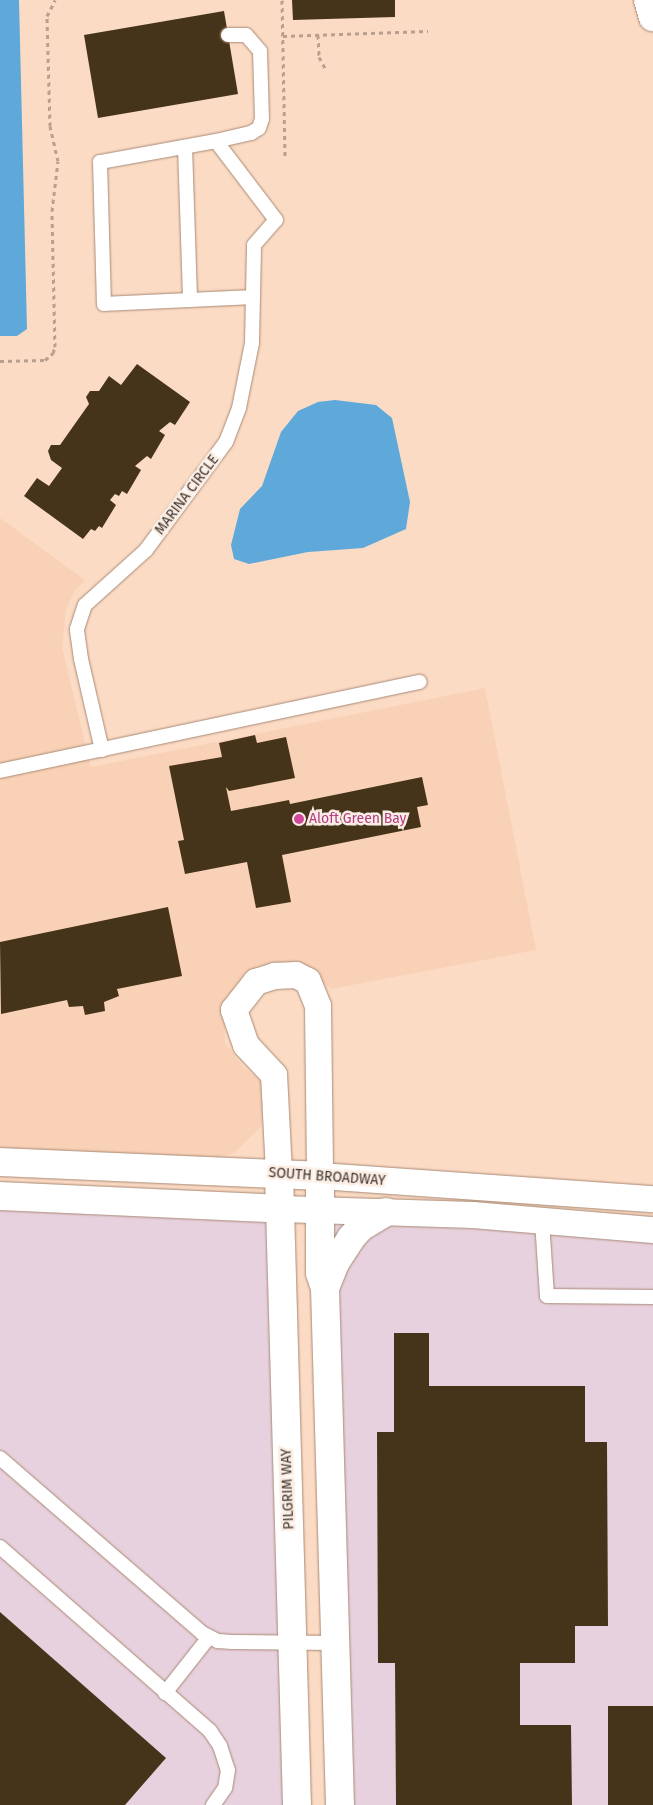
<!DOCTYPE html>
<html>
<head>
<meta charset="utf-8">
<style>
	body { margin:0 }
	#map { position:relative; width:653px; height:1805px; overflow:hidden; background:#fcdbc5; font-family:"Fira Sans",sans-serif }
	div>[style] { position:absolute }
	.built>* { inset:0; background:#f9d1b6 }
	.industrial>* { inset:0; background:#e8d1de }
	.water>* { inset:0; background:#5ea8da }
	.building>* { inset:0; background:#45341a }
	.path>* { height:3px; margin-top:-1.5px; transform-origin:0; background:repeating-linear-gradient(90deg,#b89f8e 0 4px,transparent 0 8px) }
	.roads { filter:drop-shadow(0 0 1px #a88a75) drop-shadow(0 0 1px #a88a75) }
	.lane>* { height:14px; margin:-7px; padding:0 7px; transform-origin:7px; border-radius:7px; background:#fff }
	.street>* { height:26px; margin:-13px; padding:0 13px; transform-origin:13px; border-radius:13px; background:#fff }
	.secondary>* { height:28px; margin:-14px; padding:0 14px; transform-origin:14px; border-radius:14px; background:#fff }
	.highway>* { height:28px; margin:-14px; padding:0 14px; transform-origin:14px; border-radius:14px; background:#fff }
	.dots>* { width:14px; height:14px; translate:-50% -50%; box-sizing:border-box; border:2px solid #faede4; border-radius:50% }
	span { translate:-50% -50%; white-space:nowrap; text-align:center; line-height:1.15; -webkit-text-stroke:5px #faede4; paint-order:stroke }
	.street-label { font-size:14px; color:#42352d }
	.hotel-label { font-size:14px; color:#b23c85 }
	.left { translate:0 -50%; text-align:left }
</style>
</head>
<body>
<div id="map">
	<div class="built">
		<div style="clip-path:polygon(0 518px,85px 580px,74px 592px,66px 610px,62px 647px,91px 767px,485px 688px,536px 950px,331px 989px,296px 965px,273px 962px,250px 970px,224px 1003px,225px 1043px,244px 1068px,260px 1080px,263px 1095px,261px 1127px,234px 1153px,210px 1159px,0 1151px)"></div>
	</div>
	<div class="industrial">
		<div style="clip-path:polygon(0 1196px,281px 1209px,297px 1805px,0 1805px)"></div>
		<div style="clip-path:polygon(318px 1210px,653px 1230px,653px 1805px,340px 1805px)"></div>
	</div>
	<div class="water">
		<div style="clip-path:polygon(0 0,19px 0,27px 329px,17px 336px,0 336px)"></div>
		<div style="clip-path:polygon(335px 400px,376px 405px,392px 418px,410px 502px,406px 529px,363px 548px,308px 552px,249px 564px,234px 559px,231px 545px,240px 509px,262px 486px,281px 432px,298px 411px,318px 402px)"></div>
	</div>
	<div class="building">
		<div style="clip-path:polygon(292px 0,395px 0,395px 17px,293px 20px)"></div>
		<div style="clip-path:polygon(224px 11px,238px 94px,98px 118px,84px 35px)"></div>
		<div style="clip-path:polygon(137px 364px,190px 402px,175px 425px,170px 422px,159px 431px,165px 435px,151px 459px,147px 456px,135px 466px,141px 470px,127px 494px,122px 491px,119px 496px,115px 494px,110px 500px,116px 505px,102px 528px,99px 526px,95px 531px,91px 529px,83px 539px,24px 496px,37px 478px,49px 486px,62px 468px,51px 460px,48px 451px,51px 445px,60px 445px,89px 404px,86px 397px,90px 391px,99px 391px,109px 376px,121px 385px)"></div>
		<div style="clip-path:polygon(255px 735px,257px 743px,286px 737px,295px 778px,229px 791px,226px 787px,231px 811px,289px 800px,290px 804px,422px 777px,428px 805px,417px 807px,421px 827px,282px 855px,291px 902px,256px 908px,247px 862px,185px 874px,178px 841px,184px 840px,169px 766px,222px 757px,219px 743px)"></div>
		<div style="clip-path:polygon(168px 907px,182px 976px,117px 989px,119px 996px,104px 1002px,105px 1011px,85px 1015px,83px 1006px,69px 1007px,67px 1000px,1px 1014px,0 942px)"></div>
		<div style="clip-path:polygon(394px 1333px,429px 1333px,429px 1386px,585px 1386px,585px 1442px,607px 1442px,608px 1626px,575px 1626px,575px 1663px,520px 1663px,520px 1725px,571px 1725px,572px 1805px,396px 1805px,395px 1663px,378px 1663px,377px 1432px,394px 1432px)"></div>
		<div style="clip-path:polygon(0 1612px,166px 1758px,125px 1805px,0 1805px)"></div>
		<div style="clip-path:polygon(608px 1706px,653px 1706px,653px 1805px,608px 1805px)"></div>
	</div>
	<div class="path">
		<div style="left:282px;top:0;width:156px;rotate:88.9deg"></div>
		<div style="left:318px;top:35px;width:22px;rotate:87deg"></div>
		<div style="left:319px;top:57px;width:13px;rotate:61deg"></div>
		<div style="left:283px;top:36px;width:145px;rotate:-2deg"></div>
		<div style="left:0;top:361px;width:45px;rotate:-1.3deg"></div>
		<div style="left:45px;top:360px;width:11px;rotate:-41deg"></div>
		<div style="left:53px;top:353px;width:6px;rotate:-72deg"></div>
		<div style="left:55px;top:347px;width:136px;rotate:-91.3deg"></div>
		<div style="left:52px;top:211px;width:50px;rotate:-83.2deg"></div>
		<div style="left:58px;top:161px;width:36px;rotate:-103deg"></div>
		<div style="left:50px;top:126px;width:110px;rotate:-91.6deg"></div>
		<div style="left:47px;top:16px;width:18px;rotate:-63deg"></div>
	</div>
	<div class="roads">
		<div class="lane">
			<div style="left:216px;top:141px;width:36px;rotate:-13deg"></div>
			<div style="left:251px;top:133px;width:9px;rotate:-32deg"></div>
			<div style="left:259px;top:128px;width:9px;rotate:-72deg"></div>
			<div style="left:262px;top:119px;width:68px;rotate:-91.7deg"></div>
			<div style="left:260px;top:51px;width:21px;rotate:-131deg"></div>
			<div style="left:246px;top:35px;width:18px;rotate:180deg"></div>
			<div style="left:185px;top:147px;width:153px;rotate:88.1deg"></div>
			<div style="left:102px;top:750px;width:93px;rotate:-103deg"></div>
			<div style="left:81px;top:659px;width:30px;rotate:-98deg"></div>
			<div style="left:77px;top:629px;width:25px;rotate:-72deg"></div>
			<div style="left:85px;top:605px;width:82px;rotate:-42deg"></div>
			<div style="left:146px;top:550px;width:134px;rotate:-53.5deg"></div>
			<div style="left:226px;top:442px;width:36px;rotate:-69deg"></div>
			<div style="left:239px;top:408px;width:66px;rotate:-78.7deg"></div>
			<div style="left:252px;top:343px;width:98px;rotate:-88.8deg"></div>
			<div style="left:254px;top:245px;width:33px;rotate:-49deg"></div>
			<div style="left:276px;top:220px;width:99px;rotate:-127.2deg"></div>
			<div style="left:216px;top:141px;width:118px;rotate:169.7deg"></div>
			<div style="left:100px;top:162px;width:142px;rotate:88.4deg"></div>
			<div style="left:104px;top:304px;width:149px;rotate:-2.7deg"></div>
			<div style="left:0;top:771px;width:429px;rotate:-12deg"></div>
			<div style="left:542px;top:1221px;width:75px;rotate:86.2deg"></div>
			<div style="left:547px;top:1296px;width:106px;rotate:0.5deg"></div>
			<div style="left:0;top:1458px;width:267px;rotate:40.9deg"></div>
			<div style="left:202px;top:1633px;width:18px;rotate:27deg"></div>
			<div style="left:218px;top:1641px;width:14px;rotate:4deg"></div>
			<div style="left:232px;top:1642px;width:103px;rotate:0.6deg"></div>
			<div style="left:0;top:1547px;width:279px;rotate:41.2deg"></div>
			<div style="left:210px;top:1731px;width:18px;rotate:56deg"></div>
			<div style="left:220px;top:1746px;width:25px;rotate:72deg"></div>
			<div style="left:228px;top:1770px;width:18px;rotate:99deg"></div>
			<div style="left:225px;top:1788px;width:21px;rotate:125deg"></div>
			<div style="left:165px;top:1693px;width:71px;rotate:-51.8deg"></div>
		</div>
		<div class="street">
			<div style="left:279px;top:1173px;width:98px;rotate:-92.9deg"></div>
			<div style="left:274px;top:1075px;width:41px;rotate:-133deg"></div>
			<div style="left:246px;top:1045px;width:37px;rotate:-109deg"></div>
			<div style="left:234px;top:1010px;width:36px;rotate:-52deg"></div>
			<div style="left:256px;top:982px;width:20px;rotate:-18deg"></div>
			<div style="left:275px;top:976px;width:21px;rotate:-3deg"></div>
			<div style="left:296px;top:975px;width:13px;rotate:27deg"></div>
			<div style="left:308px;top:981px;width:27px;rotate:68deg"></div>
			<div style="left:318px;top:1006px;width:170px;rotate:89.3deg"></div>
			<div style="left:320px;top:1176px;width:334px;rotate:4deg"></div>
			<div style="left:281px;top:1209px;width:192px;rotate:1.8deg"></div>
			<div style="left:473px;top:1215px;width:181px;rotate:4.8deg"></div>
		</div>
		<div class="secondary">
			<div style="left:0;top:1162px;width:320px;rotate:2.5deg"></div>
			<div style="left:320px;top:1176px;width:97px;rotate:90deg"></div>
			<div style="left:320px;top:1273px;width:16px;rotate:72deg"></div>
			<div style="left:325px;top:1288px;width:517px;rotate:88.34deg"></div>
			<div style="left:279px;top:1173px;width:632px;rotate:88.37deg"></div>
			<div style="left:0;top:1196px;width:281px;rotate:2.6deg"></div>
			<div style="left:325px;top:1288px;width:27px;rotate:-68deg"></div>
			<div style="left:335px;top:1263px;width:30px;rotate:-57deg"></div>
			<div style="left:351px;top:1238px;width:15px;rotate:-48deg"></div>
			<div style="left:361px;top:1227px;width:29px;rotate:-31deg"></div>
		</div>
		<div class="highway">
			<div style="left:648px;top:0;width:18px;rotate:74deg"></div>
		</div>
	</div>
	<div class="dots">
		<div style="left:299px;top:819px;background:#d1479c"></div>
	</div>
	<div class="street-label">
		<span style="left:187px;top:495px;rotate:-53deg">MARINA CIRCLE</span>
		<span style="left:327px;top:1177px;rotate:4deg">SOUTH BROADWAY</span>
		<span style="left:288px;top:1489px;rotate:-92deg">PILGRIM WAY</span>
	</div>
	<div class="hotel-label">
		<span class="left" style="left:309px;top:819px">Aloft Green Bay</span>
	</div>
</div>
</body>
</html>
